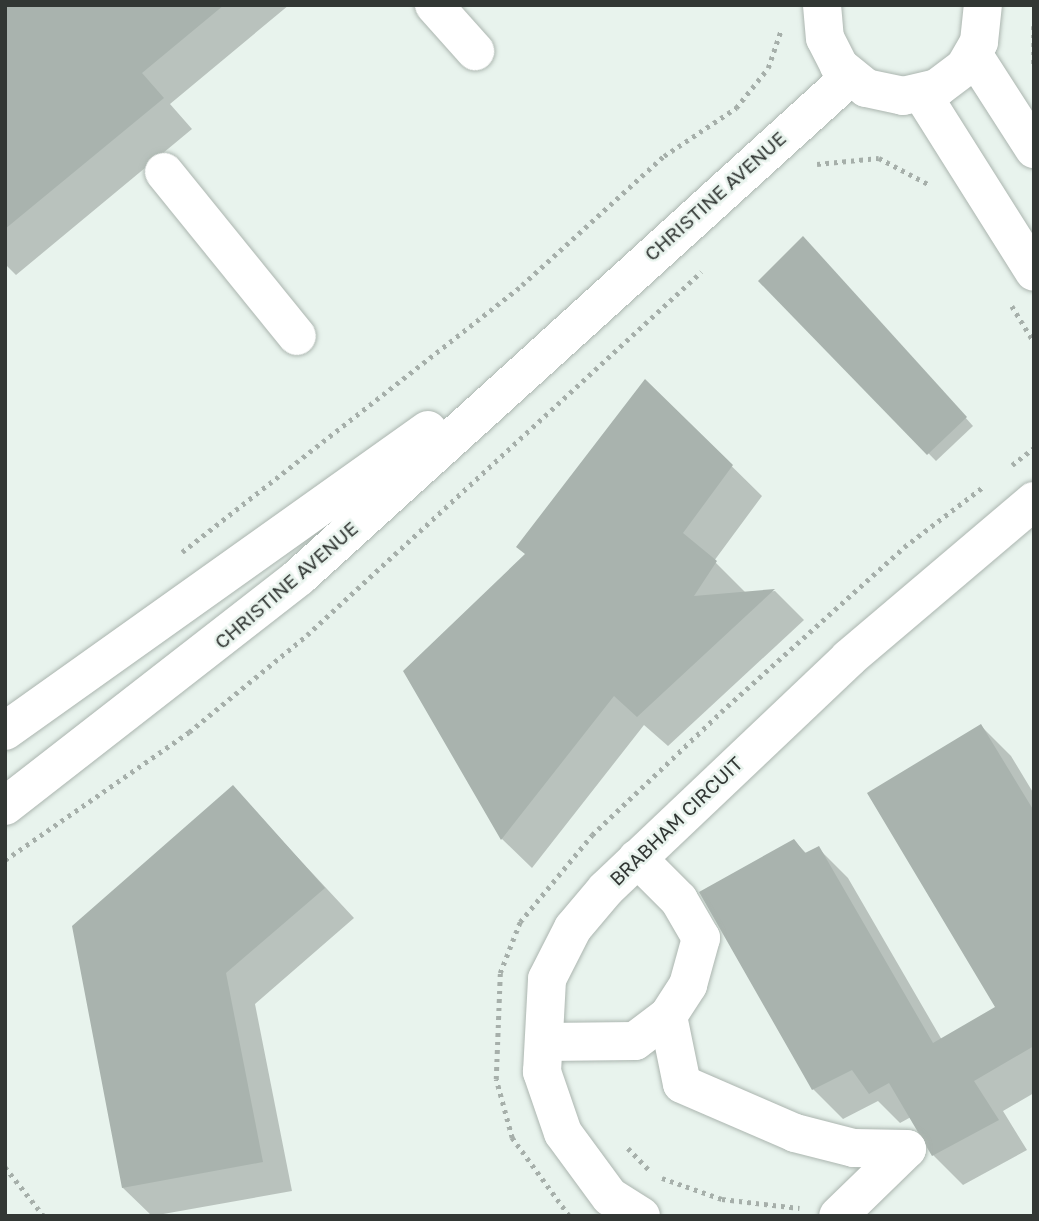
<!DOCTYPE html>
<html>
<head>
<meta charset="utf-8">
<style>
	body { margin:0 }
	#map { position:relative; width:1039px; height:1221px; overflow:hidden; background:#e8f3ed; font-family:"Golos Text",sans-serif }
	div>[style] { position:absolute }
	.shadow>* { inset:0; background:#0003 }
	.building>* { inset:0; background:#a9b3ae }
	.path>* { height:4.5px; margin-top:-2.25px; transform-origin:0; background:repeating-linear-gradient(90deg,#a6afaa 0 3.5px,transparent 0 8.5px) }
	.roads { filter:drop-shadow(0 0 2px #abb5af) drop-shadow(0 0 2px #abb5af) }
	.minor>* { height:38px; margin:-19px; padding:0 19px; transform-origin:19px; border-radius:19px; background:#fff }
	span { translate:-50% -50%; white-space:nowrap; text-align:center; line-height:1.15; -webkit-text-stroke:5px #e8f3ed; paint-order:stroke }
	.street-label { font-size:19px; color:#323734 }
	.frame { position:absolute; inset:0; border:7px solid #323734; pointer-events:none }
</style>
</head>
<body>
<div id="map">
	<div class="shadow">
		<div style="clip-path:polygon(5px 5px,289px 5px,170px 104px,192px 129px,16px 275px,5px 264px)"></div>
		<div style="clip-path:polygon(811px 246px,973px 426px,936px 461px,760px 281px)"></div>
		<div style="clip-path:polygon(645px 381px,762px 496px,714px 561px,747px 594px,775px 591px,804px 620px,668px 746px,644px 725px,532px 868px,502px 839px,405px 671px,527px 555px)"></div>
		<div style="clip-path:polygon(981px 726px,1011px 756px,1034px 794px,1034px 1093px,1003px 1111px,1027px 1150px,963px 1185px,933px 1155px,911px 1117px,900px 1123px,878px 1101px,843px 1119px,813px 1089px,794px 841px,807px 854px,818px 848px,848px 878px,942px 1040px,997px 1007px)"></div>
		<div style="clip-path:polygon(233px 788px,354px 918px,255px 1004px,292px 1191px,152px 1216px,123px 1188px)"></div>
	</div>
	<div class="building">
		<div style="clip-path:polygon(5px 5px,224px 5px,142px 73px,164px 98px,5px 229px)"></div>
		<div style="clip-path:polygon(803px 236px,967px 417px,927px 455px,758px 281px)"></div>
		<div style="clip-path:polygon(645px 379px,733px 465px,683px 533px,717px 561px,694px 596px,775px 589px,637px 717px,614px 696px,501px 840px,403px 671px,525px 554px,516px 547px)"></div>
		<div style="clip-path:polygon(981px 724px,1034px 811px,1034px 1046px,974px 1081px,999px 1120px,932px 1156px,889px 1083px,869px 1094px,852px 1070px,812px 1090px,699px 892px,794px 839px,805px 853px,819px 846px,933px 1043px,995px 1007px,867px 793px)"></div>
		<div style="clip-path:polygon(233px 785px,325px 888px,226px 973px,263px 1162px,122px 1188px,72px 926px)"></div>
	</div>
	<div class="path">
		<div style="left:1034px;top:26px;width:42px;rotate:90deg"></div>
		<div style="left:817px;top:164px;width:62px;rotate:-5.5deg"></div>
		<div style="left:879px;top:158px;width:58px;rotate:27.9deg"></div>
		<div style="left:1012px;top:306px;width:42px;rotate:58.6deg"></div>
		<div style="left:1012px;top:465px;width:28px;rotate:-38deg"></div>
		<div style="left:182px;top:552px;width:432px;rotate:-38.1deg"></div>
		<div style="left:522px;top:285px;width:192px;rotate:-42.3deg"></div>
		<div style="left:664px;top:156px;width:87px;rotate:-33.7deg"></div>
		<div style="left:736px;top:108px;width:51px;rotate:-51.3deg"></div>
		<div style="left:768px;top:68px;width:40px;rotate:-71.1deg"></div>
		<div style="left:5px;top:860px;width:224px;rotate:-34.8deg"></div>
		<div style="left:189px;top:732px;width:153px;rotate:-39.4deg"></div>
		<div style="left:307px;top:635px;width:536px;rotate:-42.65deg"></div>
		<div style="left:628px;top:1148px;width:33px;rotate:46deg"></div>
		<div style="left:5px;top:1167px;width:63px;rotate:51.5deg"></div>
		<div style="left:662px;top:1178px;width:64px;rotate:19.3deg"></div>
		<div style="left:722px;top:1199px;width:78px;rotate:6.7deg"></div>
		<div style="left:569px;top:1216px;width:97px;rotate:-126.2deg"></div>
		<div style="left:512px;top:1138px;width:61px;rotate:-105.2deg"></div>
		<div style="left:496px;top:1079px;width:106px;rotate:-87.8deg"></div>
		<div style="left:500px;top:973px;width:55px;rotate:-68.6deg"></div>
		<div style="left:520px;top:922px;width:113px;rotate:-50.4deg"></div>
		<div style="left:592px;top:835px;width:178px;rotate:-43.6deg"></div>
		<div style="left:721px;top:712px;width:246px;rotate:-42deg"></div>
		<div style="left:904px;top:547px;width:99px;rotate:-37.2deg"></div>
	</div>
	<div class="roads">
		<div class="minor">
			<div style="left:434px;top:5px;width:62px;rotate:48.3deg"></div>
			<div style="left:822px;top:5px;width:33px;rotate:85deg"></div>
			<div style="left:825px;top:38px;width:31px;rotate:63deg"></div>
			<div style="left:839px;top:66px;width:35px;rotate:39deg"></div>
			<div style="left:866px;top:88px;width:38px;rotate:12deg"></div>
			<div style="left:903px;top:96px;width:35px;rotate:-13deg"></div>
			<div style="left:937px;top:88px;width:34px;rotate:-37deg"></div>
			<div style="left:964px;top:68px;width:30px;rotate:-60deg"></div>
			<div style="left:979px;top:42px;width:37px;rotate:-84deg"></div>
			<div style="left:973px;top:54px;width:113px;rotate:57.3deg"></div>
			<div style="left:922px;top:94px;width:210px;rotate:57.8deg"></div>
			<div style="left:164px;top:172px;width:211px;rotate:51deg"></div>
			<div style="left:5px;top:731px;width:519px;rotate:-35.44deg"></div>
			<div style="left:5px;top:806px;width:373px;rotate:-37.9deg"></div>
			<div style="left:299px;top:577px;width:744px;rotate:-42.22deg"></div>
			<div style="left:668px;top:1016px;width:69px;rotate:78.4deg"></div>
			<div style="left:682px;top:1084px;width:123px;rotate:23.4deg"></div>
			<div style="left:795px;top:1133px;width:61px;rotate:14.3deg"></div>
			<div style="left:854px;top:1148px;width:53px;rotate:1.1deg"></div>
			<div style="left:907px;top:1149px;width:96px;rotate:135.8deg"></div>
			<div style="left:544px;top:1042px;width:91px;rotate:-0.6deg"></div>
			<div style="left:635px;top:1041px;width:41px;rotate:-37.1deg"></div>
			<div style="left:668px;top:1016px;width:37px;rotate:-57deg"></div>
			<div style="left:688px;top:985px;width:49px;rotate:-74.5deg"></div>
			<div style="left:701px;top:938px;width:44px;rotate:-120.1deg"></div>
			<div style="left:679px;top:900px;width:59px;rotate:-135deg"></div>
			<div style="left:641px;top:1216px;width:36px;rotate:-148deg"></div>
			<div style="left:610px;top:1197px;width:79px;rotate:-126.3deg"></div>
			<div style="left:563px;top:1133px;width:65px;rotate:-109deg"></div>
			<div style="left:542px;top:1072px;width:93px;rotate:-86.9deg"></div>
			<div style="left:547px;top:979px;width:57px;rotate:-63deg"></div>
			<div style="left:573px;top:928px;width:51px;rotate:-49.8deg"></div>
			<div style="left:606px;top:889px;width:335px;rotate:-43.5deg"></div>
			<div style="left:849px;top:658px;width:243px;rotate:-40.3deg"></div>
		</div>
	</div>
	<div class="street-label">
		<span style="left:715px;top:196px;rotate:-42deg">CHRISTINE AVENUE</span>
		<span style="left:286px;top:585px;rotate:-41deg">CHRISTINE AVENUE</span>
		<span style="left:676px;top:821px;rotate:-44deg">BRABHAM CIRCUIT</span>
	</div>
	<div class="frame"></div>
</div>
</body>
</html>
